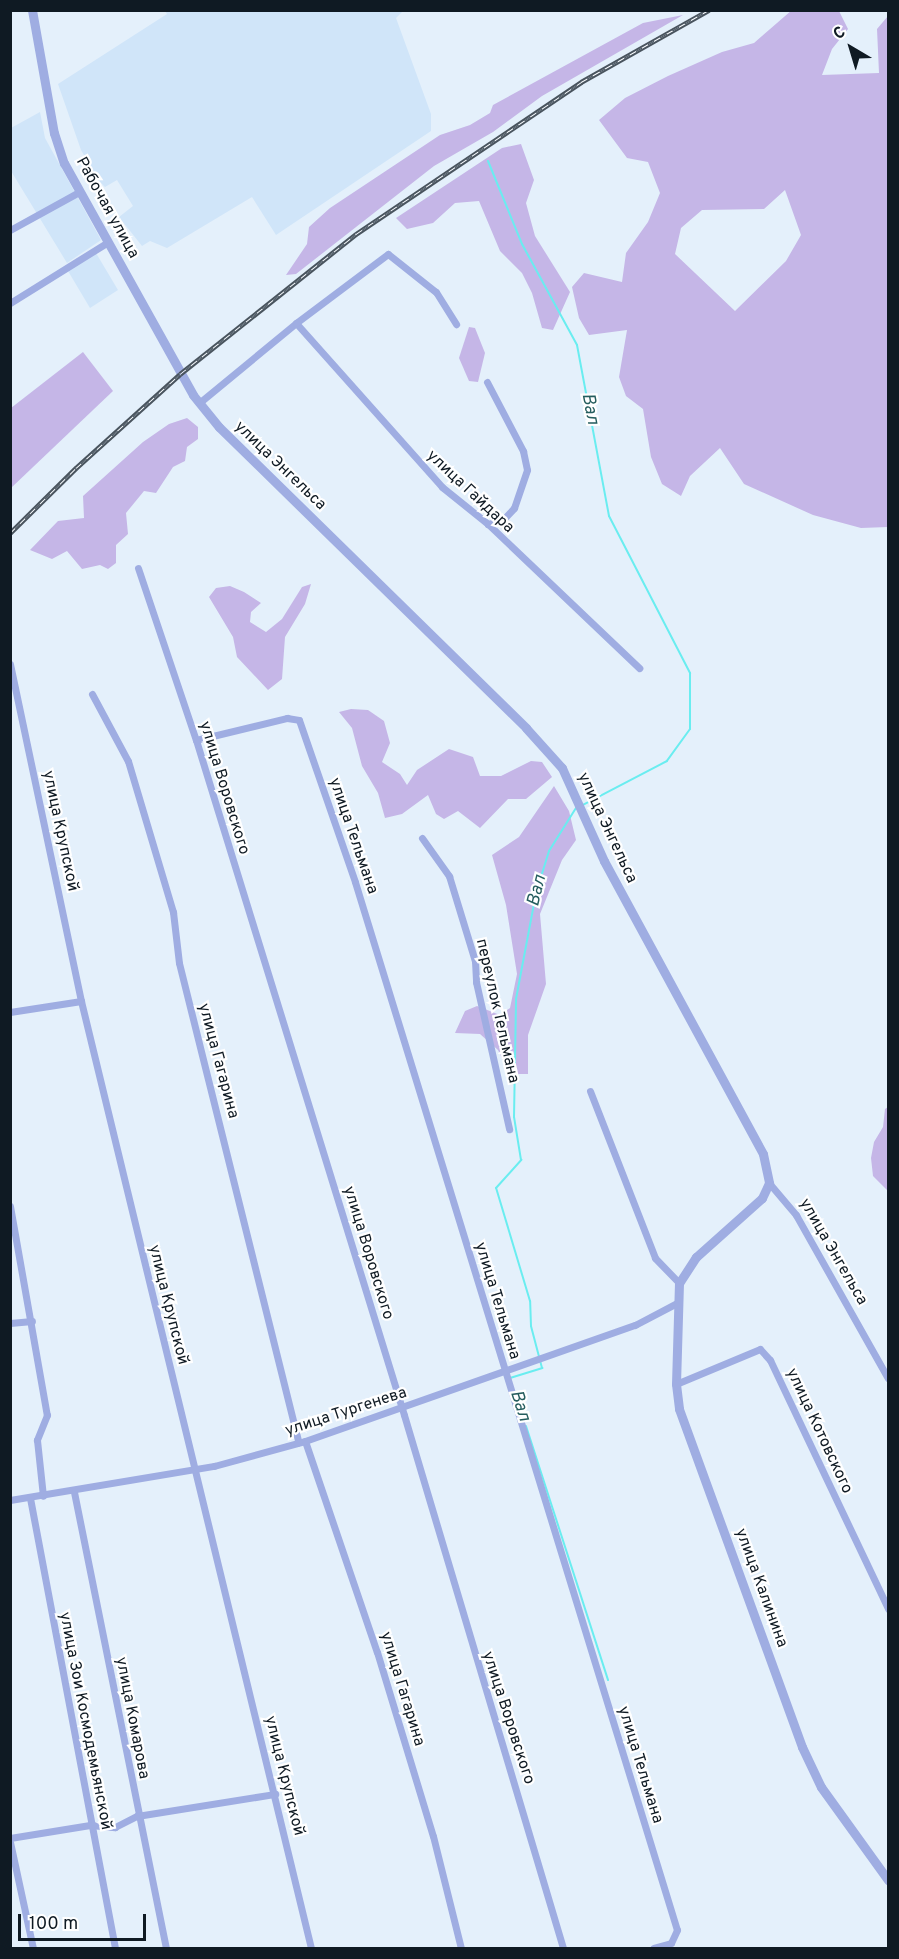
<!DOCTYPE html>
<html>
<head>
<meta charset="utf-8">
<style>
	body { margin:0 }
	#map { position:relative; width:899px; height:1959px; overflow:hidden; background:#e4f0fb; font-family:Overpass,sans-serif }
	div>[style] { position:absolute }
	.built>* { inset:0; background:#d0e5f9 }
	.green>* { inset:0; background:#c5b6e7 }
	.stream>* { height:2px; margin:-1px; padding:0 1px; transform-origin:1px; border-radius:1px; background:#6aedf0 }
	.minor>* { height:7px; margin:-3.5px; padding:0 3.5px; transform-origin:3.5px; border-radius:3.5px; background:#9fade2 }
	.tertiary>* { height:9px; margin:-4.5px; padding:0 4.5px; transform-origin:4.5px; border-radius:4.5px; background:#9fade2 }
	.rail>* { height:4.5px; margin-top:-2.25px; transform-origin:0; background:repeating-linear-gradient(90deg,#fff 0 7px,#49545e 0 14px); box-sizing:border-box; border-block:2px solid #49545e }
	span { translate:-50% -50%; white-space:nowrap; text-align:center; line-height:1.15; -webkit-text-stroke:4.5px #fff; paint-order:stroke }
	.street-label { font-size:16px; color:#0f1a23 }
	.water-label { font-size:18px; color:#255d5e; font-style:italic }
	.frame { position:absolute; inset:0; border:12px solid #0f1a23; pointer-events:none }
	.north { position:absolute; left:821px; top:18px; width:60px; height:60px; -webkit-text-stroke:4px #fff; paint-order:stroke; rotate:322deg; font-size:16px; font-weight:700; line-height:24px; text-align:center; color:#0f1a23 }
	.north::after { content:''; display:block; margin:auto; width:21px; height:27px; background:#0f1a23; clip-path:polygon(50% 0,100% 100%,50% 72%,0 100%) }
	.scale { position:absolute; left:18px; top:1914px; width:128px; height:27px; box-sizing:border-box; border:3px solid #0f1a23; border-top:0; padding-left:8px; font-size:18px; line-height:21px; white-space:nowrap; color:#0f1a23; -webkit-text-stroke:4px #fff; paint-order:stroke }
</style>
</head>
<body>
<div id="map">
	<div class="built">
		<div style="clip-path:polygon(165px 11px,403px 11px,396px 18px,431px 114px,431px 131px,276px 235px,252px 197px,167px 248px,150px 241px,142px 246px,119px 217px,133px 206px,117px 180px,105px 187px,99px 181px,81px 150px,58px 84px,167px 14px)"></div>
		<div style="clip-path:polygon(40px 112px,45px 138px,101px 240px,67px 263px,11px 171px,11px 128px)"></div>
		<div style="clip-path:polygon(96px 253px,118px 290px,90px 308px,68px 271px)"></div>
	</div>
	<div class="green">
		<div style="clip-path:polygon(evenodd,792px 10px,839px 11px,848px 29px,832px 49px,822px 75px,879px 73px,877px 29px,888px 16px,888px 527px,861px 528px,813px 515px,744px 484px,720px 448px,690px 476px,681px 496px,662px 484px,651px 457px,643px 409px,626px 396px,619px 377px,627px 330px,589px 335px,579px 318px,572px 287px,584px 273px,622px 282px,626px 253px,648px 222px,660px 193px,648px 162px,627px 158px,599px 120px,625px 98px,668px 76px,722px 52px,754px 43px,792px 10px,785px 190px,801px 235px,786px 261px,735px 311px,675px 254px,681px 228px,702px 210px,764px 209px,785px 190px)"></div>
		<div style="clip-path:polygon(683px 15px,542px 96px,493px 132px,434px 166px,296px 274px,286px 275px,307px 244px,309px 227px,330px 208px,440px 135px,470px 125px,490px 113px,493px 105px,643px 23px)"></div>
		<div style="clip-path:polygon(521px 144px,534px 180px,526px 203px,535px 236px,570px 292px,553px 330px,542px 328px,532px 293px,522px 273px,500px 251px,479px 201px,455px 203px,433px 223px,407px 229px,396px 218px,502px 148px)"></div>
		<div style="clip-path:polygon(469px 327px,475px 328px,485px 353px,478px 382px,469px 381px,459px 358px)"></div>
		<div style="clip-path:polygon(83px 352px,113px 391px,11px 488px,11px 408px)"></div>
		<div style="clip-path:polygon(187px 418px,198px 427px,198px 439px,187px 447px,185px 461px,173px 467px,156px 493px,144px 491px,126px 513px,128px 534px,116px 545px,116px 563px,108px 569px,100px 565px,82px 569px,67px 551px,52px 559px,30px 550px,58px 521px,84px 518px,83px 496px,143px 442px,169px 424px)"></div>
		<div style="clip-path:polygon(311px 584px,305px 604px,285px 637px,282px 679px,268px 690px,237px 657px,233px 637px,209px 597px,216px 588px,230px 586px,244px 592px,261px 603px,251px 612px,250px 622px,266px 632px,282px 619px,302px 587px)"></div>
		<div style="clip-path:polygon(351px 709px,368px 710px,384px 721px,390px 743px,382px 762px,400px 774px,407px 785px,417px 770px,449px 749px,473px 757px,480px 776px,501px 776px,531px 761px,542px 762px,552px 777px,526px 799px,508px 799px,480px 828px,458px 811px,444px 819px,436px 814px,428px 795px,402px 814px,385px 818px,378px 793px,362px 766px,352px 728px,339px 712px)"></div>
		<div style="clip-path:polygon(554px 786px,569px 811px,576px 840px,562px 860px,540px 914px,546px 984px,528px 1035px,528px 1074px,510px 1074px,498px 1050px,480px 1034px,455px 1033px,465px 1011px,477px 1006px,500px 1015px,510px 1008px,517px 974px,506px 905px,492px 855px,519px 837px)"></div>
		<div style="clip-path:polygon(888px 1107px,888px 1191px,873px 1176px,871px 1158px,874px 1142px,883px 1127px,885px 1109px)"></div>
	</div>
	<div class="stream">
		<div style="left:488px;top:161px;width:90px;rotate:67.7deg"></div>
		<div style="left:522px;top:244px;width:115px;rotate:61.4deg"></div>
		<div style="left:577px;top:345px;width:174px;rotate:79.4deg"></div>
		<div style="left:609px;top:516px;width:177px;rotate:62.7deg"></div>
		<div style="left:690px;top:673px;width:56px;rotate:90deg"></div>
		<div style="left:690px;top:729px;width:39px;rotate:126deg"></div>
		<div style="left:667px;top:761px;width:97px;rotate:152.4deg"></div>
		<div style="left:510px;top:1378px;width:34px;rotate:-17deg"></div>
		<div style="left:542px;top:1368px;width:43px;rotate:-104.7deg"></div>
		<div style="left:531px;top:1326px;width:25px;rotate:-92deg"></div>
		<div style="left:530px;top:1301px;width:118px;rotate:-106.7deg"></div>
		<div style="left:496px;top:1188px;width:38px;rotate:-48deg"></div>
		<div style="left:521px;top:1160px;width:44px;rotate:-99.2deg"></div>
		<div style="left:514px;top:1117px;width:118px;rotate:-89deg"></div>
		<div style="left:516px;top:999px;width:108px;rotate:-79.3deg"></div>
		<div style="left:536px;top:893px;width:44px;rotate:-72.8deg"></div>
		<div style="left:549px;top:851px;width:51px;rotate:-57.9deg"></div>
		<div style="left:526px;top:1426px;width:267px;rotate:72.1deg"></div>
	</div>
	<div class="minor">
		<div style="left:10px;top:230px;width:79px;rotate:-28.8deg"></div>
		<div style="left:10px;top:303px;width:115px;rotate:-31.9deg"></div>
		<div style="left:296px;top:323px;width:220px;rotate:48.3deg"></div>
		<div style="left:442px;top:487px;width:59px;rotate:38.8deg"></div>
		<div style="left:488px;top:524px;width:209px;rotate:43.6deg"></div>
		<div style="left:487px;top:382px;width:78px;rotate:62.4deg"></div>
		<div style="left:523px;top:451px;width:19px;rotate:78deg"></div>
		<div style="left:527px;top:470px;width:40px;rotate:108.9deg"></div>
		<div style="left:514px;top:508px;width:16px;rotate:133deg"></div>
		<div style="left:503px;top:520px;width:16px;rotate:165deg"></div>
		<div style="left:199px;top:403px;width:126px;rotate:-39.5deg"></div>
		<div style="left:296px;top:323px;width:115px;rotate:-36.9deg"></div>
		<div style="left:388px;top:254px;width:61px;rotate:38.4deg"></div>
		<div style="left:436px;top:292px;width:38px;rotate:58deg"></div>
		<div style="left:138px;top:568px;width:182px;rotate:71.4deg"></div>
		<div style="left:196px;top:740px;width:706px;rotate:72.87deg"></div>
		<div style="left:404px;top:1415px;width:556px;rotate:73.39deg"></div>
		<div style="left:10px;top:664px;width:344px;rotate:78.1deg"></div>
		<div style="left:81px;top:1001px;width:975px;rotate:76.35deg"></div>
		<div style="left:92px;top:694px;width:76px;rotate:61.8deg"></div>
		<div style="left:128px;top:761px;width:158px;rotate:73.4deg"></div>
		<div style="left:173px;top:912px;width:51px;rotate:83.3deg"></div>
		<div style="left:179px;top:963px;width:494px;rotate:76deg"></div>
		<div style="left:196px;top:740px;width:94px;rotate:-13.6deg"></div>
		<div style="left:287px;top:718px;width:12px;rotate:9deg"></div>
		<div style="left:299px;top:720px;width:171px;rotate:70.9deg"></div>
		<div style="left:355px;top:882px;width:1096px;rotate:72.92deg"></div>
		<div style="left:677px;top:1930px;width:14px;rotate:115deg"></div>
		<div style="left:671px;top:1943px;width:18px;rotate:164deg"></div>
		<div style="left:422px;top:838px;width:47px;rotate:54.6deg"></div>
		<div style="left:449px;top:876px;width:89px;rotate:73deg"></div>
		<div style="left:475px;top:961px;width:21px;rotate:87deg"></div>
		<div style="left:476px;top:982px;width:151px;rotate:77.3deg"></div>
		<div style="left:10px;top:1012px;width:72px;rotate:-8.8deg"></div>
		<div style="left:590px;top:1091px;width:179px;rotate:68.7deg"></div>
		<div style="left:655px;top:1258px;width:35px;rotate:46deg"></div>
		<div style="left:769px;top:1183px;width:42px;rotate:49.8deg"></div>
		<div style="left:796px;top:1215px;width:187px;rotate:60.6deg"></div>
		<div style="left:10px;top:1206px;width:212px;rotate:80deg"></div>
		<div style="left:47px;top:1415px;width:27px;rotate:112deg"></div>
		<div style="left:37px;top:1440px;width:56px;rotate:83.9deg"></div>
		<div style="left:10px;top:1323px;width:22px;rotate:-5deg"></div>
		<div style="left:676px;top:1384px;width:91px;rotate:-22.6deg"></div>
		<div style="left:760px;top:1349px;width:15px;rotate:48deg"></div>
		<div style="left:770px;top:1360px;width:276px;rotate:64.6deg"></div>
		<div style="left:305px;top:1441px;width:223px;rotate:71.2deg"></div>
		<div style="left:377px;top:1652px;width:192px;rotate:73.1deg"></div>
		<div style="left:433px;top:1836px;width:115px;rotate:76deg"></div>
		<div style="left:74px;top:1492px;width:465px;rotate:78.6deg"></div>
		<div style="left:30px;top:1498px;width:458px;rotate:79.3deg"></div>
		<div style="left:10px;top:1500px;width:207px;rotate:-9.5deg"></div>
		<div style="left:214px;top:1466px;width:94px;rotate:-15.4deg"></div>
		<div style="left:305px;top:1441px;width:350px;rotate:-19.4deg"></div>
		<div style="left:635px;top:1325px;width:47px;rotate:-27.6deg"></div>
		<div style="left:10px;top:1838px;width:81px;rotate:-9.2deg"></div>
		<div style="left:90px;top:1825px;width:25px;rotate:5deg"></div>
		<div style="left:115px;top:1827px;width:25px;rotate:-27deg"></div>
		<div style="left:137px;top:1816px;width:140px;rotate:-9.1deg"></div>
		<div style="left:10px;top:1842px;width:108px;rotate:77.8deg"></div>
	</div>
	<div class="tertiary">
		<div style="left:32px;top:10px;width:125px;rotate:79.9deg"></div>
		<div style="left:54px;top:133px;width:32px;rotate:72deg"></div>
		<div style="left:64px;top:163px;width:265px;rotate:60.9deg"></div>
		<div style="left:193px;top:395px;width:41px;rotate:50.9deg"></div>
		<div style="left:219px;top:427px;width:430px;rotate:44.4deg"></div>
		<div style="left:526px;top:728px;width:54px;rotate:48deg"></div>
		<div style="left:562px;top:768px;width:102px;rotate:65.7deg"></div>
		<div style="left:604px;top:861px;width:333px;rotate:61.5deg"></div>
		<div style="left:763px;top:1154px;width:30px;rotate:78deg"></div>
		<div style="left:769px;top:1183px;width:17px;rotate:115deg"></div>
		<div style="left:762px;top:1198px;width:89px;rotate:138.2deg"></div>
		<div style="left:696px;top:1257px;width:31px;rotate:123deg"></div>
		<div style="left:679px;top:1283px;width:101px;rotate:91.7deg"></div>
		<div style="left:676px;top:1384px;width:25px;rotate:83deg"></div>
		<div style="left:679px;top:1409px;width:360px;rotate:70deg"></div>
		<div style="left:802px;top:1747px;width:44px;rotate:64.6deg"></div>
		<div style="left:821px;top:1787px;width:115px;rotate:54.2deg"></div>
	</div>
	<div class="rail">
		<div style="left:10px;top:533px;width:93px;rotate:-44.6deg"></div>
		<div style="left:76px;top:468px;width:140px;rotate:-42.1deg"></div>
		<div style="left:180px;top:374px;width:225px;rotate:-38.5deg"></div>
		<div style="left:356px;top:234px;width:272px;rotate:-34deg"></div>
		<div style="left:581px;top:82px;width:147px;rotate:-29.4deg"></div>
	</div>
	<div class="street-label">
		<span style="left:107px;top:208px;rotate:61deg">Рабочая улица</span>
		<span style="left:280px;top:466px;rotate:44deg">улица Энгельса</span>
		<span style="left:470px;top:492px;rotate:43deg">улица Гайдара</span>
		<span style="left:224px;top:788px;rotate:73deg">улица Воровского</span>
		<span style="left:607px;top:828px;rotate:65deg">улица Энгельса</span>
		<span style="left:60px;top:831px;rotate:78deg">улица Крупской</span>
		<span style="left:353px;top:836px;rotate:71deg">улица Тельмана</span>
		<span style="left:497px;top:1011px;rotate:77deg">переулок Тельмана</span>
		<span style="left:218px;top:1061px;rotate:75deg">улица Гагарина</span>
		<span style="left:833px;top:1252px;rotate:60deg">улица Энгельса</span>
		<span style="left:368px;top:1253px;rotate:73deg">улица Воровского</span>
		<span style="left:497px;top:1301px;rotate:73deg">улица Тельмана</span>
		<span style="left:168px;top:1305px;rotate:76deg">улица Крупской</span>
		<span style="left:346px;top:1412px;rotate:-18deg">улица Тургенева</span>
		<span style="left:819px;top:1431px;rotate:65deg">улица Котовского</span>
		<span style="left:761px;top:1588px;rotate:70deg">улица Калинина</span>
		<span style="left:402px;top:1689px;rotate:73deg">улица Гагарина</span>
		<span style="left:132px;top:1718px;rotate:79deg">улица Комарова</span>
		<span style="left:508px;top:1718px;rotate:72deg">улица Воровского</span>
		<span style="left:85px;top:1721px;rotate:79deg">улица Зои Космодемьянской</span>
		<span style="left:640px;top:1765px;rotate:73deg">улица Тельмана</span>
		<span style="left:284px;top:1776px;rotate:76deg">улица Крупской</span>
	</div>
	<div class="water-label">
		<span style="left:589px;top:409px;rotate:79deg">Вал</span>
		<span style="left:538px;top:891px;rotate:-76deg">Вал</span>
		<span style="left:519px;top:1406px;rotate:72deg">Вал</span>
	</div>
	<div class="frame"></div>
	<div class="north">С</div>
	<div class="scale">100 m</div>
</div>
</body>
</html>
